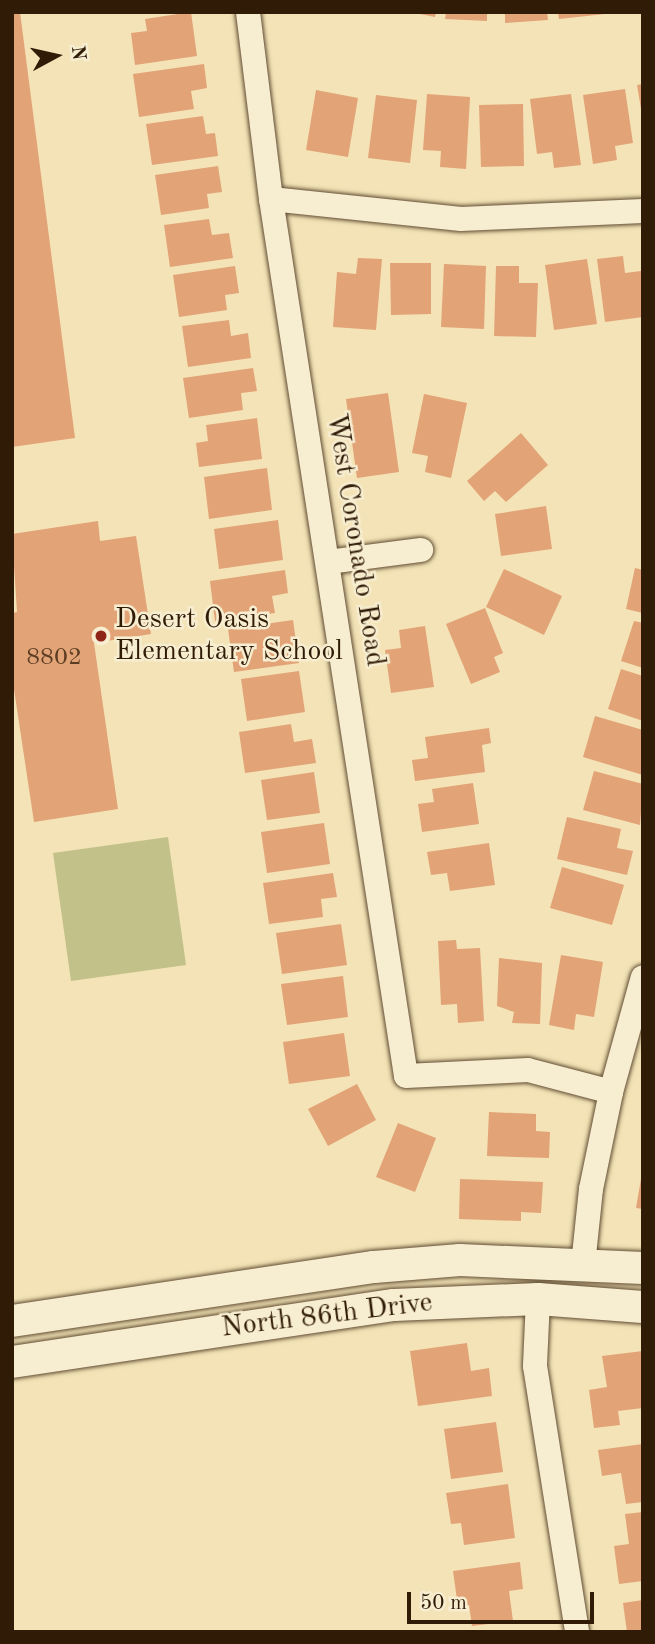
<!DOCTYPE html>
<html>
<head>
<meta charset="utf-8">
<style>
	body { margin:0 }
	#map { position:relative; width:655px; height:1644px; overflow:hidden; background:#f3e3b6; font-family:"Old Standard TT",serif }
	div>[style] { position:absolute }
	.green>* { inset:0; background:#c2c189 }
	.building>* { inset:0; background:#e2a377 }
	.roads { filter:drop-shadow(0 0 2px #614d33) drop-shadow(0 0 2px #614d33) }
	.minor>* { height:24px; margin:-12px; padding:0 12px; transform-origin:12px; border-radius:12px; background:#f7edd0 }
	.tertiary>* { height:32px; margin:-16px; padding:0 16px; transform-origin:16px; border-radius:16px; background:#f7edd0 }
	.dots>* { width:19px; height:19px; translate:-50% -50%; box-sizing:border-box; border:4px solid #f7edd0; border-radius:50% }
	span { translate:-50% -50%; white-space:nowrap; text-align:center; line-height:1.15; -webkit-text-stroke:5px #f7edd0; paint-order:stroke }
	.number-label { font-size:24px; color:#5c3d23 }
	.number-label span { -webkit-text-stroke-width:0 }
	.street-label { font-size:28px; color:#301b07 }
	.poi-label { font-size:28px; color:#301b07 }
	.left { translate:0 -50%; text-align:left }
	.frame { position:absolute; inset:0; border:14px solid #301b07; pointer-events:none }
	.north { position:absolute; left:21px; top:21px; width:70px; height:70px; -webkit-text-stroke:5px #f7edd0; paint-order:stroke; rotate:82deg; font-size:19px; font-weight:700; line-height:28px; text-align:center; color:#301b07 }
	.north::after { content:''; display:block; margin:auto; width:24px; height:32px; background:#301b07; clip-path:polygon(50% 0,100% 100%,50% 72%,0 100%) }
	.scale { position:absolute; left:407px; top:1592px; width:187px; height:32px; box-sizing:border-box; border:4px solid #301b07; border-top:0; padding-left:9px; font-size:21px; line-height:24px; white-space:nowrap; color:#301b07; -webkit-text-stroke:5px #f7edd0; paint-order:stroke }
</style>
</head>
<body>
<div id="map">
	<div class="green">
		<div style="clip-path:polygon(168px 837px,186px 965px,71px 981px,53px 853px)"></div>
	</div>
	<div class="building">
		<div style="clip-path:polygon(12px 12px,20px 12px,75px 438px,12px 447px)"></div>
		<div style="clip-path:polygon(191px 12px,197px 56px,135px 65px,131px 33px,147px 31px,145px 19px)"></div>
		<div style="clip-path:polygon(410px 12px,436px 12px,435px 17px)"></div>
		<div style="clip-path:polygon(446px 12px,487px 12px,487px 21px,445px 19px)"></div>
		<div style="clip-path:polygon(505px 12px,547px 12px,548px 20px,505px 23px)"></div>
		<div style="clip-path:polygon(558px 12px,605px 12px,605px 14px,559px 19px)"></div>
		<div style="clip-path:polygon(204px 64px,207px 88px,191px 91px,194px 109px,139px 117px,133px 74px)"></div>
		<div style="clip-path:polygon(643px 84px,643px 109px,641px 109px,637px 85px)"></div>
		<div style="clip-path:polygon(625px 89px,633px 143px,615px 146px,617px 160px,593px 164px,583px 95px)"></div>
		<div style="clip-path:polygon(316px 90px,358px 98px,348px 157px,306px 150px)"></div>
		<div style="clip-path:polygon(427px 94px,470px 97px,466px 169px,440px 167px,441px 151px,423px 150px)"></div>
		<div style="clip-path:polygon(571px 94px,581px 165px,554px 168px,552px 152px,537px 154px,530px 99px)"></div>
		<div style="clip-path:polygon(376px 95px,417px 100px,410px 163px,368px 158px)"></div>
		<div style="clip-path:polygon(523px 104px,524px 166px,481px 167px,479px 105px)"></div>
		<div style="clip-path:polygon(203px 116px,206px 134px,215px 133px,218px 156px,152px 165px,146px 124px)"></div>
		<div style="clip-path:polygon(218px 166px,222px 192px,207px 194px,209px 208px,161px 215px,155px 175px)"></div>
		<div style="clip-path:polygon(209px 219px,212px 235px,229px 233px,233px 258px,170px 267px,164px 225px)"></div>
		<div style="clip-path:polygon(623px 256px,625px 273px,641px 271px,643px 317px,605px 322px,597px 259px)"></div>
		<div style="clip-path:polygon(358px 258px,382px 259px,376px 330px,333px 327px,337px 272px,356px 274px)"></div>
		<div style="clip-path:polygon(587px 259px,597px 324px,554px 330px,545px 265px)"></div>
		<div style="clip-path:polygon(390px 263px,431px 263px,431px 314px,391px 315px)"></div>
		<div style="clip-path:polygon(444px 264px,486px 266px,484px 329px,441px 327px)"></div>
		<div style="clip-path:polygon(235px 266px,239px 293px,225px 295px,227px 310px,179px 317px,173px 275px)"></div>
		<div style="clip-path:polygon(496px 266px,519px 266px,519px 283px,538px 283px,536px 337px,494px 336px)"></div>
		<div style="clip-path:polygon(229px 320px,231px 336px,248px 333px,251px 358px,188px 367px,182px 326px)"></div>
		<div style="clip-path:polygon(253px 368px,257px 391px,241px 393px,243px 410px,189px 418px,183px 378px)"></div>
		<div style="clip-path:polygon(388px 393px,399px 472px,357px 478px,346px 399px)"></div>
		<div style="clip-path:polygon(424px 394px,467px 403px,451px 478px,425px 472px,428px 456px,412px 453px)"></div>
		<div style="clip-path:polygon(257px 418px,262px 459px,199px 467px,196px 443px,208px 441px,206px 425px)"></div>
		<div style="clip-path:polygon(521px 433px,548px 465px,506px 502px,495px 491px,484px 501px,467px 481px)"></div>
		<div style="clip-path:polygon(267px 468px,272px 510px,209px 519px,204px 477px)"></div>
		<div style="clip-path:polygon(546px 506px,552px 549px,501px 556px,495px 514px)"></div>
		<div style="clip-path:polygon(278px 520px,283px 560px,219px 569px,214px 529px)"></div>
		<div style="clip-path:polygon(98px 521px,100px 541px,136px 536px,151px 634px,94px 643px,118px 809px,34px 822px,12px 676px,12px 613px,17px 612px,12px 534px)"></div>
		<div style="clip-path:polygon(635px 568px,643px 570px,643px 613px,626px 609px)"></div>
		<div style="clip-path:polygon(504px 569px,562px 596px,544px 635px,486px 607px)"></div>
		<div style="clip-path:polygon(285px 570px,288px 593px,272px 596px,275px 613px,215px 621px,210px 581px)"></div>
		<div style="clip-path:polygon(485px 608px,503px 653px,494px 657px,500px 672px,471px 684px,446px 624px)"></div>
		<div style="clip-path:polygon(293px 620px,299px 663px,234px 672px,228px 629px)"></div>
		<div style="clip-path:polygon(634px 621px,643px 623px,643px 668px,621px 661px)"></div>
		<div style="clip-path:polygon(425px 626px,434px 687px,391px 693px,385px 650px,401px 648px,399px 630px)"></div>
		<div style="clip-path:polygon(621px 669px,643px 676px,643px 721px,608px 709px)"></div>
		<div style="clip-path:polygon(299px 671px,305px 712px,247px 721px,241px 679px)"></div>
		<div style="clip-path:polygon(595px 716px,643px 730px,643px 775px,583px 757px)"></div>
		<div style="clip-path:polygon(291px 724px,294px 742px,312px 739px,316px 763px,245px 773px,239px 732px)"></div>
		<div style="clip-path:polygon(489px 728px,491px 743px,482px 745px,485px 772px,415px 781px,412px 760px,428px 758px,425px 737px)"></div>
		<div style="clip-path:polygon(594px 771px,643px 784px,640px 825px,583px 810px)"></div>
		<div style="clip-path:polygon(314px 772px,320px 813px,267px 820px,261px 780px)"></div>
		<div style="clip-path:polygon(473px 783px,479px 824px,422px 832px,418px 804px,434px 802px,432px 789px)"></div>
		<div style="clip-path:polygon(567px 817px,621px 829px,617px 848px,633px 851px,627px 875px,557px 859px)"></div>
		<div style="clip-path:polygon(324px 823px,330px 864px,267px 873px,261px 832px)"></div>
		<div style="clip-path:polygon(489px 843px,495px 885px,450px 891px,447px 873px,431px 875px,427px 852px)"></div>
		<div style="clip-path:polygon(562px 867px,624px 885px,612px 925px,550px 908px)"></div>
		<div style="clip-path:polygon(333px 873px,337px 897px,321px 899px,323px 917px,269px 924px,263px 883px)"></div>
		<div style="clip-path:polygon(341px 924px,347px 965px,282px 974px,276px 933px)"></div>
		<div style="clip-path:polygon(456px 940px,457px 949px,480px 948px,484px 1021px,458px 1023px,457px 1004px,441px 1005px,438px 941px)"></div>
		<div style="clip-path:polygon(561px 955px,603px 962px,594px 1017px,576px 1014px,574px 1030px,549px 1025px)"></div>
		<div style="clip-path:polygon(499px 958px,542px 963px,540px 1024px,512px 1023px,514px 1012px,497px 1006px)"></div>
		<div style="clip-path:polygon(343px 976px,348px 1017px,287px 1025px,281px 984px)"></div>
		<div style="clip-path:polygon(344px 1033px,350px 1076px,289px 1084px,283px 1042px)"></div>
		<div style="clip-path:polygon(357px 1084px,376px 1120px,328px 1146px,308px 1109px)"></div>
		<div style="clip-path:polygon(489px 1112px,536px 1114px,536px 1131px,550px 1132px,549px 1158px,487px 1156px)"></div>
		<div style="clip-path:polygon(398px 1123px,436px 1138px,415px 1192px,376px 1177px)"></div>
		<div style="clip-path:polygon(460px 1179px,543px 1182px,541px 1213px,521px 1212px,521px 1221px,459px 1219px)"></div>
		<div style="clip-path:polygon(641px 1179px,643px 1179px,643px 1209px,636px 1208px)"></div>
		<div style="clip-path:polygon(467px 1343px,471px 1371px,489px 1368px,492px 1396px,418px 1406px,410px 1351px)"></div>
		<div style="clip-path:polygon(643px 1351px,643px 1408px,618px 1411px,620px 1425px,594px 1428px,589px 1390px,607px 1387px,602px 1356px)"></div>
		<div style="clip-path:polygon(496px 1422px,503px 1472px,451px 1479px,444px 1429px)"></div>
		<div style="clip-path:polygon(643px 1444px,643px 1502px,626px 1504px,621px 1473px,602px 1476px,598px 1450px)"></div>
		<div style="clip-path:polygon(508px 1484px,515px 1538px,464px 1545px,461px 1523px,451px 1524px,446px 1493px)"></div>
		<div style="clip-path:polygon(643px 1512px,643px 1581px,619px 1584px,614px 1546px,629px 1544px,625px 1514px)"></div>
		<div style="clip-path:polygon(520px 1562px,523px 1589px,509px 1591px,513px 1621px,472px 1626px,469px 1605px,458px 1607px,453px 1571px)"></div>
		<div style="clip-path:polygon(643px 1600px,643px 1632px,627px 1632px,623px 1603px)"></div>
	</div>
	<div class="roads">
		<div class="minor">
			<div style="left:248px;top:12px;width:188px;rotate:83deg"></div>
			<div style="left:271px;top:199px;width:887px;rotate:81.25deg"></div>
			<div style="left:406px;top:1076px;width:122px;rotate:-2.8deg"></div>
			<div style="left:528px;top:1070px;width:86px;rotate:14.8deg"></div>
			<div style="left:271px;top:199px;width:191px;rotate:6deg"></div>
			<div style="left:461px;top:219px;width:182px;rotate:-2.5deg"></div>
			<div style="left:328px;top:562px;width:94px;rotate:-7.4deg"></div>
			<div style="left:583px;top:1265px;width:76px;rotate:-84deg"></div>
			<div style="left:591px;top:1189px;width:99px;rotate:-78.3deg"></div>
			<div style="left:611px;top:1092px;width:119px;rotate:-74.5deg"></div>
			<div style="left:538px;top:1299px;width:67px;rotate:92.6deg"></div>
			<div style="left:535px;top:1366px;width:269px;rotate:81deg"></div>
		</div>
		<div class="tertiary">
			<div style="left:12px;top:1321px;width:366px;rotate:-8.5deg"></div>
			<div style="left:374px;top:1267px;width:86px;rotate:-4.7deg"></div>
			<div style="left:460px;top:1260px;width:183px;rotate:2.5deg"></div>
			<div style="left:12px;top:1362px;width:386px;rotate:-8.5deg"></div>
			<div style="left:394px;top:1305px;width:144px;rotate:-2.4deg"></div>
			<div style="left:538px;top:1299px;width:105px;rotate:4.4deg"></div>
		</div>
	</div>
	<div class="dots">
		<div style="left:101px;top:636px;background:#8f2418"></div>
	</div>
	<div class="number-label">
		<span style="left:54px;top:659px">8802</span>
	</div>
	<div class="street-label">
		<span style="left:355px;top:540px;rotate:81deg">West Coronado Road</span>
		<span style="left:327px;top:1316px;rotate:-7deg">North 86th Drive</span>
	</div>
	<div class="poi-label">
		<span class="left" style="left:115px;top:636px">Desert Oasis<br>Elementary School</span>
	</div>
	<div class="frame"></div>
	<div class="north">N</div>
	<div class="scale">50 m</div>
</div>
</body>
</html>
